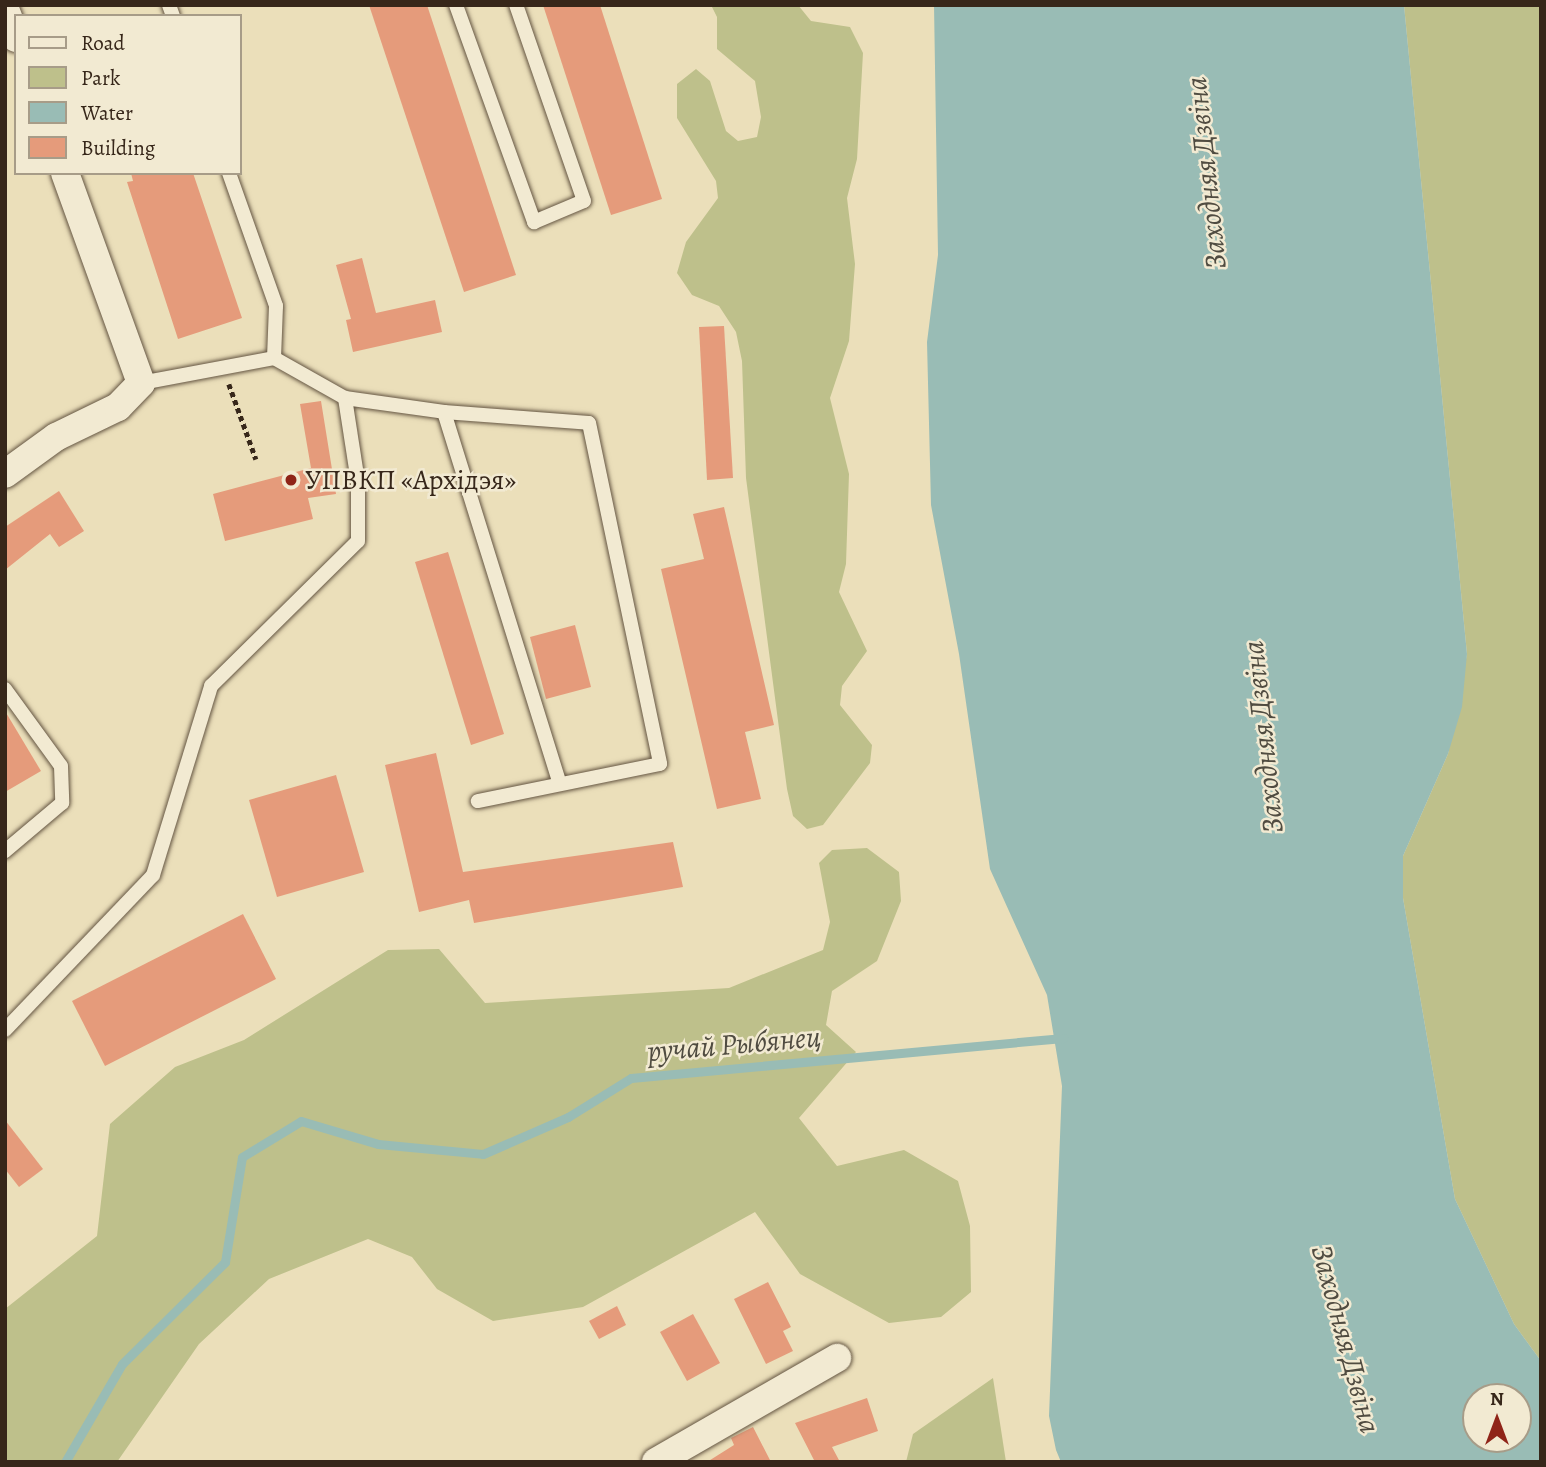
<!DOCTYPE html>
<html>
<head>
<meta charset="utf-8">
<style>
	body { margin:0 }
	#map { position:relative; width:1546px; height:1467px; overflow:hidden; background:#ebdfba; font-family:Alegreya,serif }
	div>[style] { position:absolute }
	.green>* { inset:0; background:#bec08b }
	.water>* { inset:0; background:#99bcb5 }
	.stream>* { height:9px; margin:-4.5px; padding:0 4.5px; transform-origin:4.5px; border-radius:4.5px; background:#99bcb5 }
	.building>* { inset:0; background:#e59b7b }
	.path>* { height:4.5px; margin-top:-2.25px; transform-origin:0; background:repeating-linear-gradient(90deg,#37271a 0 5px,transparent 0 8.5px) }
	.roads { filter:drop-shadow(0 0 2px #645542) drop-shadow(0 0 2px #645542) }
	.service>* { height:14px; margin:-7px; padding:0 7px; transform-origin:7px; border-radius:7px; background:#f2ead2 }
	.minor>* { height:28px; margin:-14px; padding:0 14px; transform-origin:14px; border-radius:14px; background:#f2ead2 }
	.dots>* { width:19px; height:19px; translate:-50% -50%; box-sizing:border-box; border:4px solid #f2ead2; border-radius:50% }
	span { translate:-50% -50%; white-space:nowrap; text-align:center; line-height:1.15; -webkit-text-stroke:5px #f2ead2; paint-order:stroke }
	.poi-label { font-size:28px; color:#37271a }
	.left { translate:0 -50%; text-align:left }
	.water-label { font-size:30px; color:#504c41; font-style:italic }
	.frame { position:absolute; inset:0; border:7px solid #37271a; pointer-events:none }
	.legend { position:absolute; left:14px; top:14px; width:228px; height:161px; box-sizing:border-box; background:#f2ead2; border:2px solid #a79c88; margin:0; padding:9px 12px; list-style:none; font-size:21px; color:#37271a }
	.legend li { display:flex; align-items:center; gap:14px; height:35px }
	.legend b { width:35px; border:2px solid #a79c88 }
	.north { position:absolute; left:1462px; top:1383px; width:70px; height:70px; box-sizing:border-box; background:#f2ead2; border:2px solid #a79c88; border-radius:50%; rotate:0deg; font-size:19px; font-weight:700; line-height:28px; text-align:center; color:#37271a }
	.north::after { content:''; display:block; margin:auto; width:24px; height:32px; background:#8f2418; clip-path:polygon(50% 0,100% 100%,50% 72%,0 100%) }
</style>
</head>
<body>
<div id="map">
	<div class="green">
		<div style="clip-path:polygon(711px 5px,798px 5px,811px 21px,850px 27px,863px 53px,857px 159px,847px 198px,855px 264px,849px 341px,830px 398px,849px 474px,846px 564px,839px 592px,867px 651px,842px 686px,840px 705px,872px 745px,870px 763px,823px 825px,807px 829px,793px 816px,787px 789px,746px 478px,742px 361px,736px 332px,719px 306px,692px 295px,677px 273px,686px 242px,718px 198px,716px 181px,677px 118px,677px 84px,696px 69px,710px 81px,726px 131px,738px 141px,757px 137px,761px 117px,755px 81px,717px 49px,717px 17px)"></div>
		<div style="clip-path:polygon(1404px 5px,1541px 5px,1541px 1361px,1514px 1324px,1455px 1199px,1403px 898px,1403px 856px,1448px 754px,1467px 654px)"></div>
		<div style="clip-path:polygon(867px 848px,899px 872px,901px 901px,877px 961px,832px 991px,826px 1025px,856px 1052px,799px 1118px,837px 1166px,904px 1150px,958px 1181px,970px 1226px,971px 1292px,941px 1317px,889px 1323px,800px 1274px,755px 1212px,583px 1307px,493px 1321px,437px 1289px,412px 1257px,368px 1239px,269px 1279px,199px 1344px,117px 1462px,5px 1462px,5px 1309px,97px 1236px,110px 1124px,175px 1067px,244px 1040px,388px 950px,439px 949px,485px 1003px,729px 988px,823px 950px,830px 922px,819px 863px,832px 850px)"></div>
		<div style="clip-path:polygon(993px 1378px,1006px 1462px,906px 1462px,913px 1434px)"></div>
	</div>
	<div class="water">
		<div style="clip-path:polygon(evenodd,934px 5px,1404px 5px,1467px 654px,1462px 707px,1448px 754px,1403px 856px,1403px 898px,1455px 1199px,1514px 1324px,1541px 1361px,1541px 1462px,1061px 1462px,1056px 1450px,1049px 1416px,1062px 1086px,1047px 995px,990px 869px,959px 654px,931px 505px,927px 342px,938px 255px,934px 5px,1476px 1397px,1518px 1397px,1518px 1439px,1476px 1439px,1476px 1397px)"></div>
	</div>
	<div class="stream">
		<div style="left:65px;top:1462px;width:113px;rotate:-59.8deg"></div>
		<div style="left:122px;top:1364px;width:145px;rotate:-44.7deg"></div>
		<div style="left:225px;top:1262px;width:106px;rotate:-80.8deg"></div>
		<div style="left:242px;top:1157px;width:69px;rotate:-31.4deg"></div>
		<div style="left:301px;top:1121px;width:80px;rotate:16.6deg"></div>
		<div style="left:378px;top:1144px;width:105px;rotate:5.4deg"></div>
		<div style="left:483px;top:1154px;width:93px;rotate:-23.5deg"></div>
		<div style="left:568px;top:1117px;width:74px;rotate:-31.8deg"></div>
		<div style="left:631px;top:1078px;width:434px;rotate:-5.3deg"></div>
	</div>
	<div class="building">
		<div style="clip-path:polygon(369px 5px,427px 5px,516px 275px,464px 292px)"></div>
		<div style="clip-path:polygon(543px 5px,600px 5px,662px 199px,611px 215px)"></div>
		<div style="clip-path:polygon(131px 173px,193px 173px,242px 318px,178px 339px,127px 182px,133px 181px)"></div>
		<div style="clip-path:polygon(362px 258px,376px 313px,435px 300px,442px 332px,353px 352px,346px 320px,351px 319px,336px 265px)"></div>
		<div style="clip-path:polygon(724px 326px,733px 478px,707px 480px,699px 327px)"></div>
		<div style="clip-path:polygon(321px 401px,336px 494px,308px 498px,313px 519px,225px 541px,213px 494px,311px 468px,300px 404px)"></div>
		<div style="clip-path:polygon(59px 491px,84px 531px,59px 547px,50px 534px,5px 570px,5px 527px)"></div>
		<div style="clip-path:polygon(724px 507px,774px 725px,745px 732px,761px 799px,717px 809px,661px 569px,704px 559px,693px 514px)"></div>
		<div style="clip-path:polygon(448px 552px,504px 734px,471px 745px,415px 562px)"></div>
		<div style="clip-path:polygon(575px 625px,591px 687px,546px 699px,530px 637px)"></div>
		<div style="clip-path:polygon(5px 711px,41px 771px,5px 792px)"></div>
		<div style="clip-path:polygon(436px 753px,463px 872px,673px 842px,683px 887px,474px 923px,469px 900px,419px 912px,385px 765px)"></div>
		<div style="clip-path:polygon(336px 775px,364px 872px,277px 897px,249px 800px)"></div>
		<div style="clip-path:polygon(243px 914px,276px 979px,105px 1066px,72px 1001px)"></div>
		<div style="clip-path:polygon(5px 1120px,43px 1169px,19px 1187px,5px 1169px)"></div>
		<div style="clip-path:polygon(768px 1282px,791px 1327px,783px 1331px,793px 1351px,766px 1364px,734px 1299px)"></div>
		<div style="clip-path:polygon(617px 1306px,626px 1325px,599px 1339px,589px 1321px)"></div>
		<div style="clip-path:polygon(693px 1314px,720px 1363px,687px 1381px,660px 1332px)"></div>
		<div style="clip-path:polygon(867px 1398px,878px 1431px,832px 1447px,840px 1462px,815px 1462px,795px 1423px)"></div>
		<div style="clip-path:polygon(753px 1427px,771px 1462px,707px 1462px,734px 1445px,731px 1438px)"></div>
	</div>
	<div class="path">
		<div style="left:229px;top:384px;width:80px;rotate:70.2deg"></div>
	</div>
	<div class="roads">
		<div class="service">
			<div style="left:169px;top:5px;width:12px;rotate:70deg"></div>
			<div style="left:456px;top:5px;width:231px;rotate:70.2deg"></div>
			<div style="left:534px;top:222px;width:54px;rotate:-22.8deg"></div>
			<div style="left:584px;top:201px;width:207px;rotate:-109.1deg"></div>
			<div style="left:229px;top:173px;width:141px;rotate:70.5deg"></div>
			<div style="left:276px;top:306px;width:52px;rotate:92.2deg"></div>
			<div style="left:141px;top:383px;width:135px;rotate:-10.6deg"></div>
			<div style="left:274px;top:358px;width:81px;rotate:29.4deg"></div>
			<div style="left:345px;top:398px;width:100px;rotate:8deg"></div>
			<div style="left:444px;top:412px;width:387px;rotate:72.7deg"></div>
			<div style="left:444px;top:412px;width:145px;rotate:4.3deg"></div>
			<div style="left:589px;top:423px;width:348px;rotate:78.2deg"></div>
			<div style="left:660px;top:764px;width:186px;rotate:168.5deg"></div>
			<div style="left:5px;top:689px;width:95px;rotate:54deg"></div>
			<div style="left:61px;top:766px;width:37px;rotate:88deg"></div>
			<div style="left:62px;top:803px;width:75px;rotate:139.9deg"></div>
			<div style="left:5px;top:1030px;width:214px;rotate:-46.3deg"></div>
			<div style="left:153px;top:875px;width:198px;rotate:-72.9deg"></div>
			<div style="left:211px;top:686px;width:206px;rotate:-44.6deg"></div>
			<div style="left:358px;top:541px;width:59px;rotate:-90deg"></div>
			<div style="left:358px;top:482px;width:85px;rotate:-98.8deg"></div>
		</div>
		<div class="minor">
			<div style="left:5px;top:9px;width:31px;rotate:69deg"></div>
			<div style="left:5px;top:474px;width:63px;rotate:-36deg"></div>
			<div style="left:56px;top:437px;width:69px;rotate:-25.8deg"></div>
			<div style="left:118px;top:407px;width:33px;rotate:-46deg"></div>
			<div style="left:141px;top:383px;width:223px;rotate:-109.9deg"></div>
			<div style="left:656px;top:1462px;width:209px;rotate:-29.9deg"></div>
		</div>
	</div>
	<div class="dots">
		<div style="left:291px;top:480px;background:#8f2418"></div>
	</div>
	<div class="poi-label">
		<span class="left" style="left:305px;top:480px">УПВКП «Архідэя»</span>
	</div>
	<div class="water-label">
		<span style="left:1206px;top:173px;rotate:-96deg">Заходняя Дзвіна</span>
		<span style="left:1263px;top:737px;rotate:-96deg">Заходняя Дзвіна</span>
		<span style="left:734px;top:1044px;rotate:-5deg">ручай Рыбянец</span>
		<span style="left:1346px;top:1339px;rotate:75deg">Заходняя Дзвіна</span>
	</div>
	<div class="frame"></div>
	<ul class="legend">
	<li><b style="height:9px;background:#f2ead2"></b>Road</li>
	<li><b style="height:19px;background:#bec08b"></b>Park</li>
	<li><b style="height:19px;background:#99bcb5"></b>Water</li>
	<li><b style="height:19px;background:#e59b7b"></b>Building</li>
	</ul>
	<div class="north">N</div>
</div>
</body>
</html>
